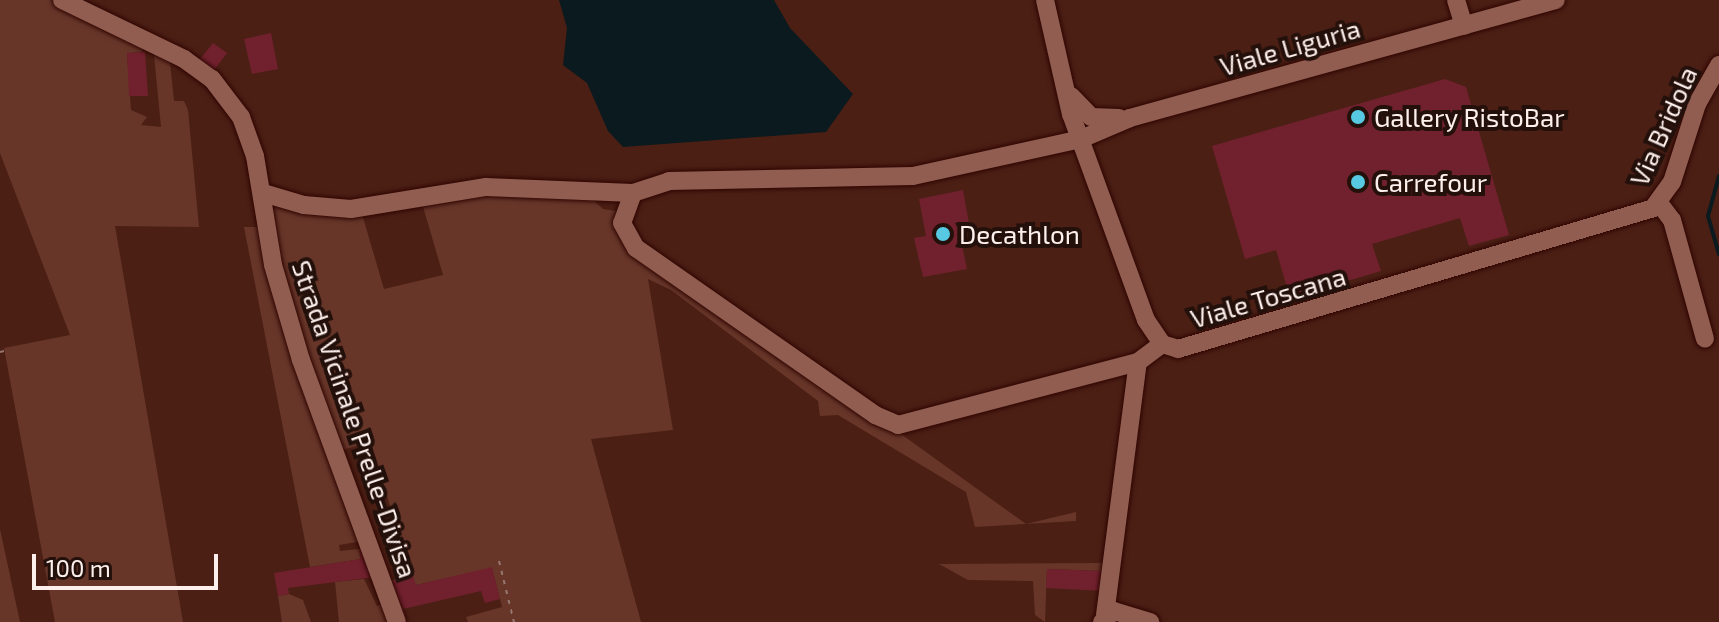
<!DOCTYPE html>
<html>
<head>
<meta charset="utf-8">
<style>
	body { margin:0 }
	#map { position:relative; width:1719px; height:622px; overflow:hidden; background:#4b1f14; font-family:"Exo 2",sans-serif }
	div>[style] { position:absolute }
	.green>* { inset:0; background:#673629 }
	.water>* { inset:0; background:#0a1a1e }
	.stream>* { height:4px; margin:-2px; padding:0 2px; transform-origin:2px; border-radius:2px; background:#0a1a1e }
	.building>* { inset:0; background:#71212e }
	.path>* { height:2px; margin-top:-1px; transform-origin:0; background:repeating-linear-gradient(90deg,#96776f 0 4px,transparent 0 10px) }
	.roads { filter:drop-shadow(0 0 2px #2f0500) drop-shadow(0 0 2px #2f0500) }
	.minor>* { height:18px; margin:-9px; padding:0 9px; transform-origin:9px; border-radius:9px; background:#905d50 }
	.dots>* { width:22px; height:22px; translate:-50% -50%; box-sizing:border-box; border:4px solid #24100b; border-radius:50% }
	span { translate:-50% -50%; white-space:nowrap; text-align:center; line-height:1.15; -webkit-text-stroke:8px #24100b; paint-order:stroke }
	.street-label { font-size:26px; color:#fcefec }
	.poi-label { font-size:26px; color:#fcefec }
	.left { translate:0 -50%; text-align:left }
	.scale { position:absolute; left:32px; top:554px; width:186px; height:36px; box-sizing:border-box; border:4px solid #fcefec; border-top:0; padding-left:10px; font-size:24px; line-height:28px; white-space:nowrap; color:#fcefec; -webkit-text-stroke:6px #24100b; paint-order:stroke }
</style>
</head>
<body>
<div id="map">
	<div class="green">
		<div style="clip-path:polygon(0 0,53px 0,142px 45px,142px 52px,127px 53px,131px 110px,147px 117px,141px 125px,161px 127px,153px 44px,169px 53px,174px 101px,184px 101px,188px 110px,199px 227px,115px 226px,183px 622px,55px 622px,4px 348px,70px 335px,0 153px)"></div>
		<div style="clip-path:polygon(588px 195px,603px 209px,616px 211px,616px 229px,1026px 524px,1076px 512px,1076px 521px,975px 527px,966px 492px,838px 415px,820px 416px,818px 401px,671px 290px,648px 279px,673px 430px,591px 439px,641px 622px,468px 622px,466px 617px,502px 607px,492px 568px,416px 585px,386px 583px,410px 573px,371px 442px,338px 451px,291px 312px,270px 201px,362px 214px,384px 289px,443px 275px,422px 203px,459px 196px)"></div>
		<div style="clip-path:polygon(244px 227px,263px 227px,363px 541px,339px 545px,340px 551px,359px 549px,361px 559px,310px 567px)"></div>
		<div style="clip-path:polygon(0 529px,20px 622px,0 622px)"></div>
		<div style="clip-path:polygon(1106px 563px,1103px 571px,1047px 569px,1045px 622px,1035px 615px,1033px 581px,968px 580px,939px 564px)"></div>
		<div style="clip-path:polygon(364px 579px,377px 606px,383px 604px,393px 622px,339px 622px,335px 582px)"></div>
		<div style="clip-path:polygon(289px 594px,303px 600px,311px 622px,282px 622px,278px 596px)"></div>
	</div>
	<div class="water">
		<div style="clip-path:polygon(559px 0,774px 0,790px 28px,853px 94px,826px 132px,623px 147px,608px 131px,587px 83px,563px 65px,567px 28px)"></div>
	</div>
	<div class="stream">
		<div style="left:1719px;top:176px;width:41px;rotate:105.4deg"></div>
		<div style="left:1708px;top:216px;width:40px;rotate:74deg"></div>
	</div>
	<div class="building">
		<div style="clip-path:polygon(271px 33px,278px 69px,252px 74px,244px 39px)"></div>
		<div style="clip-path:polygon(213px 43px,227px 53px,211px 74px,197px 63px)"></div>
		<div style="clip-path:polygon(145px 52px,148px 96px,129px 96px,127px 53px)"></div>
		<div style="clip-path:polygon(1445px 79px,1466px 87px,1509px 235px,1469px 246px,1460px 218px,1372px 244px,1381px 271px,1290px 298px,1276px 250px,1245px 259px,1212px 146px)"></div>
		<div style="clip-path:polygon(963px 190px,970px 229px,959px 232px,967px 269px,923px 277px,914px 238px,926px 236px,919px 199px)"></div>
		<div style="clip-path:polygon(359px 549px,370px 549px,375px 577px,288px 588px,289px 594px,278px 596px,274px 573px,361px 559px)"></div>
		<div style="clip-path:polygon(492px 567px,500px 599px,485px 603px,481px 591px,403px 609px,405px 615px,398px 617px,386px 583px,413px 576px,416px 585px)"></div>
		<div style="clip-path:polygon(1047px 569px,1103px 571px,1106px 591px,1046px 588px)"></div>
	</div>
	<div class="path">
		<div style="left:0;top:352px;width:4px;rotate:-14deg"></div>
		<div style="left:499px;top:561px;width:63px;rotate:76.2deg"></div>
	</div>
	<div class="roads">
		<div class="minor">
			<div style="left:62px;top:0;width:136px;rotate:25.8deg"></div>
			<div style="left:184px;top:59px;width:34px;rotate:36deg"></div>
			<div style="left:212px;top:79px;width:48px;rotate:52.7deg"></div>
			<div style="left:241px;top:117px;width:41px;rotate:70.3deg"></div>
			<div style="left:255px;top:156px;width:110px;rotate:80.6deg"></div>
			<div style="left:273px;top:265px;width:99px;rotate:73.6deg"></div>
			<div style="left:301px;top:360px;width:279px;rotate:69.9deg"></div>
			<div style="left:1045px;top:0;width:117px;rotate:77.2deg"></div>
			<div style="left:1071px;top:114px;width:219px;rotate:70deg"></div>
			<div style="left:1146px;top:320px;width:29px;rotate:56deg"></div>
			<div style="left:1162px;top:344px;width:17px;rotate:17deg"></div>
			<div style="left:1178px;top:349px;width:495px;rotate:-16.5deg"></div>
			<div style="left:1653px;top:208px;width:32px;rotate:-54deg"></div>
			<div style="left:1672px;top:182px;width:82px;rotate:-72.2deg"></div>
			<div style="left:1697px;top:104px;width:45px;rotate:-60.6deg"></div>
			<div style="left:1456px;top:0;width:27px;rotate:73deg"></div>
			<div style="left:1071px;top:96px;width:29px;rotate:46deg"></div>
			<div style="left:1091px;top:117px;width:28px;rotate:2deg"></div>
			<div style="left:263px;top:193px;width:43px;rotate:16.3deg"></div>
			<div style="left:304px;top:205px;width:47px;rotate:4.9deg"></div>
			<div style="left:351px;top:209px;width:137px;rotate:-9.3deg"></div>
			<div style="left:486px;top:187px;width:147px;rotate:2.3deg"></div>
			<div style="left:633px;top:193px;width:38px;rotate:-18deg"></div>
			<div style="left:669px;top:181px;width:244px;rotate:-1.2deg"></div>
			<div style="left:913px;top:176px;width:172px;rotate:-12.4deg"></div>
			<div style="left:1081px;top:139px;width:53px;rotate:-23.2deg"></div>
			<div style="left:1130px;top:118px;width:442px;rotate:-15.5deg"></div>
			<div style="left:633px;top:193px;width:32px;rotate:110deg"></div>
			<div style="left:622px;top:223px;width:29px;rotate:61deg"></div>
			<div style="left:636px;top:248px;width:292px;rotate:34.9deg"></div>
			<div style="left:875px;top:415px;width:25px;rotate:23deg"></div>
			<div style="left:898px;top:425px;width:248px;rotate:-14.7deg"></div>
			<div style="left:1138px;top:362px;width:30px;rotate:-37deg"></div>
			<div style="left:1659px;top:203px;width:21px;rotate:53deg"></div>
			<div style="left:1672px;top:220px;width:123px;rotate:74.5deg"></div>
			<div style="left:1105px;top:615px;width:255px;rotate:-82.6deg"></div>
			<div style="left:1102px;top:622px;width:16px;rotate:-43deg"></div>
			<div style="left:1114px;top:611px;width:38px;rotate:17deg"></div>
		</div>
	</div>
	<div class="dots">
		<div style="left:1358px;top:117px;background:#57c9e2"></div>
		<div style="left:1358px;top:182px;background:#57c9e2"></div>
		<div style="left:943px;top:234px;background:#57c9e2"></div>
	</div>
	<div class="street-label">
		<span style="left:1290px;top:47px;rotate:-16deg">Viale Liguria</span>
		<span style="left:1663px;top:126px;rotate:-66deg">Via Bridola</span>
		<span style="left:1268px;top:297px;rotate:-16deg">Viale Toscana</span>
		<span style="left:355px;top:419px;rotate:71deg">Strada Vicinale Prelle-Divisa</span>
	</div>
	<div class="poi-label">
		<span class="left" style="left:1374px;top:117px">Gallery RistoBar</span>
		<span class="left" style="left:1374px;top:182px">Carrefour</span>
		<span class="left" style="left:959px;top:234px">Decathlon</span>
	</div>
	<div class="scale">100 m</div>
</div>
</body>
</html>
